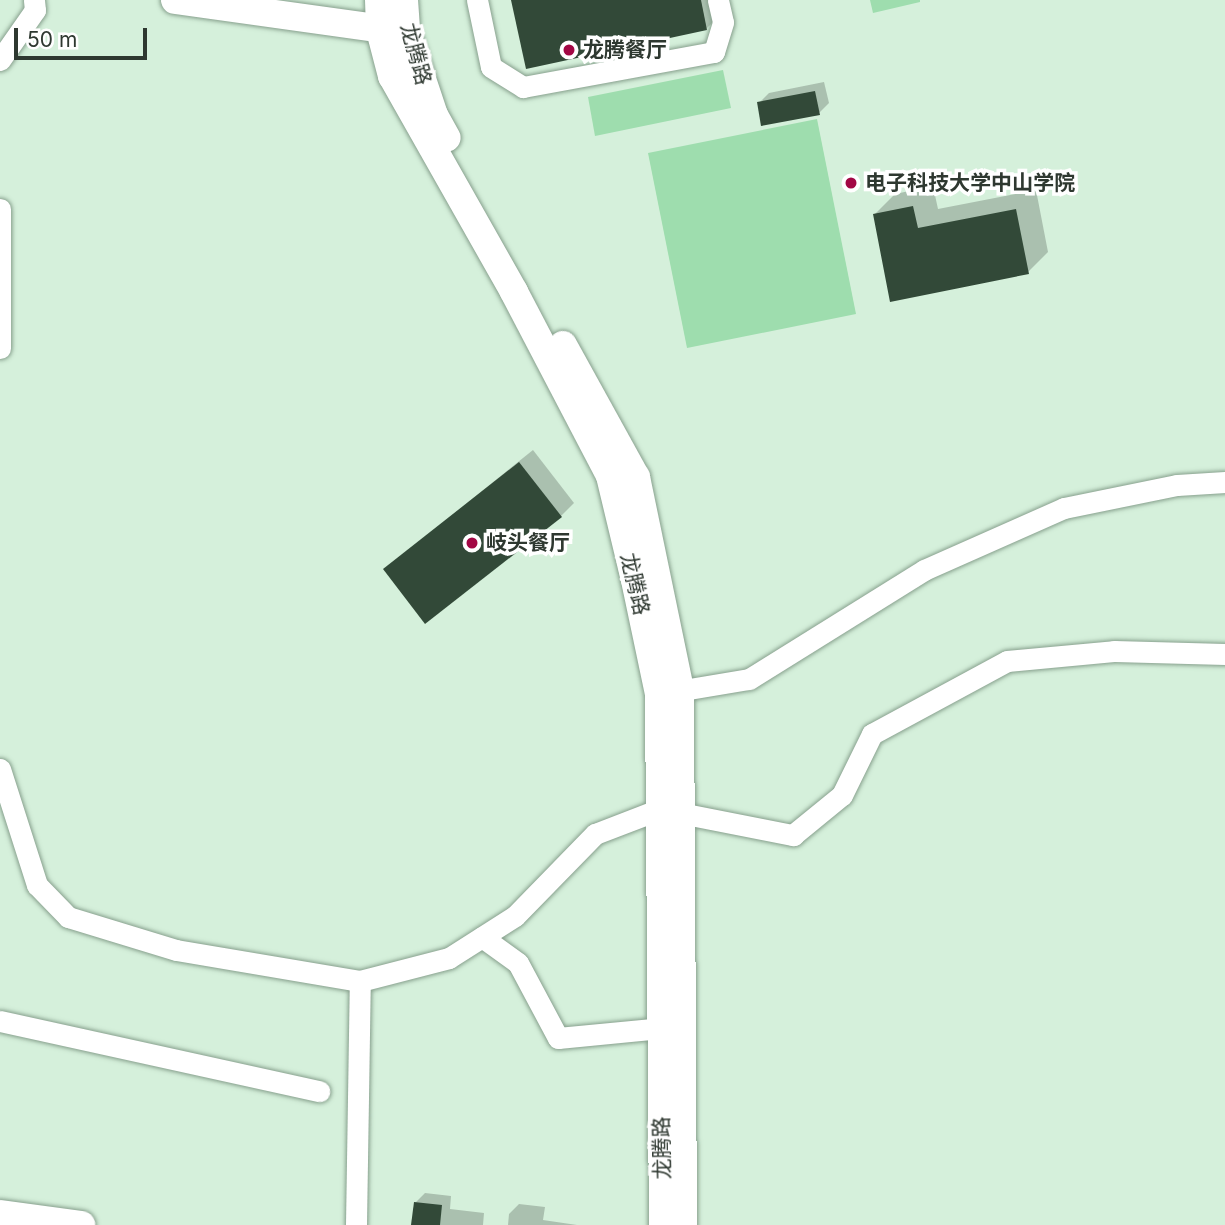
<!DOCTYPE html>
<html>
<head>
<meta charset="utf-8">
<style>
	body { margin:0 }
	#map { position:relative; width:1225px; height:1225px; overflow:hidden; background:#d5f0db; font-family:Inter,"Noto Sans SC",sans-serif }
	div>[style] { position:absolute }
	.green>* { inset:0; background:#9eddae }
	.shadow>* { inset:0; background:#0003 }
	.building>* { inset:0; background:#324938 }
	.roads { filter:drop-shadow(0 0 2px #87a08d) drop-shadow(0 0 2px #87a08d) }
	.street>* { height:21px; margin:-10.5px; padding:0 10.5px; transform-origin:10.5px; border-radius:10.5px; background:#fff }
	.secondary>* { height:28px; margin:-14px; padding:0 14px; transform-origin:14px; border-radius:14px; background:#fff }
	.dots>* { width:19px; height:19px; translate:-50% -50%; box-sizing:border-box; border:4px solid #fff; border-radius:50% }
	span { translate:-50% -50%; white-space:nowrap; text-align:center; line-height:1.15; -webkit-text-stroke:7px #fff; paint-order:stroke }
	.poi-label { font-size:21px; color:#2e3830; font-weight:700 }
	.left { translate:0 -50%; text-align:left }
	.street-label { font-size:21px; color:#2e3830 }
	.scale { position:absolute; left:14px; top:28px; width:133px; height:32px; box-sizing:border-box; border:4px solid #2e3830; border-top:0; padding-left:9px; font-size:21px; line-height:24px; white-space:nowrap; color:#2e3830; -webkit-text-stroke:5px #fff; paint-order:stroke }
</style>
</head>
<body>
<div id="map">
	<div class="green">
		<div style="clip-path:polygon(870px 0,920px 0,920px 2px,873px 13px)"></div>
		<div style="clip-path:polygon(723px 70px,731px 108px,595px 136px,588px 97px)"></div>
		<div style="clip-path:polygon(817px 119px,856px 314px,687px 348px,648px 153px)"></div>
	</div>
	<div class="shadow">
		<div style="clip-path:polygon(513px 0,716px 0,719px 16px,706px 29px)"></div>
		<div style="clip-path:polygon(824px 82px,829px 103px,819px 113px,759px 103px,769px 93px)"></div>
		<div style="clip-path:polygon(933px 186px,938px 209px,1036px 190px,1048px 252px,1028px 272px,875px 214px,895px 194px)"></div>
		<div style="clip-path:polygon(533px 450px,574px 503px,561px 516px,385px 569px)"></div>
		<div style="clip-path:polygon(425px 1193px,451px 1196px,450px 1209px,484px 1213px,483px 1225px,413px 1225px,415px 1203px)"></div>
		<div style="clip-path:polygon(519px 1204px,545px 1207px,543px 1220px,577px 1225px,508px 1225px,509px 1214px)"></div>
	</div>
	<div class="building">
		<div style="clip-path:polygon(511px 0,701px 0,707px 30px,526px 69px)"></div>
		<div style="clip-path:polygon(815px 91px,820px 115px,761px 126px,757px 102px)"></div>
		<div style="clip-path:polygon(913px 206px,918px 228px,1016px 209px,1029px 274px,890px 302px,873px 214px)"></div>
		<div style="clip-path:polygon(519px 462px,562px 517px,425px 624px,383px 569px)"></div>
		<div style="clip-path:polygon(414px 1202px,442px 1205px,440px 1225px,411px 1225px)"></div>
	</div>
	<div class="roads">
		<div class="street">
			<div style="left:477px;top:0;width:68px;rotate:78.2deg"></div>
			<div style="left:491px;top:67px;width:38px;rotate:32deg"></div>
			<div style="left:523px;top:87px;width:194px;rotate:-10.4deg"></div>
			<div style="left:714px;top:52px;width:31px;rotate:-73deg"></div>
			<div style="left:723px;top:22px;width:23px;rotate:-103deg"></div>
			<div style="left:0;top:60px;width:61px;rotate:-55deg"></div>
			<div style="left:35px;top:10px;width:10px;rotate:-96deg"></div>
			<div style="left:0;top:209px;width:139px;rotate:90deg"></div>
			<div style="left:665px;top:693px;width:85px;rotate:-9.5deg"></div>
			<div style="left:749px;top:679px;width:206px;rotate:-31.9deg"></div>
			<div style="left:924px;top:570px;width:153px;rotate:-23.9deg"></div>
			<div style="left:1064px;top:508px;width:115px;rotate:-11.5deg"></div>
			<div style="left:1177px;top:485px;width:48px;rotate:-3.6deg"></div>
			<div style="left:0;top:769px;width:122px;rotate:72.3deg"></div>
			<div style="left:37px;top:885px;width:45px;rotate:45.9deg"></div>
			<div style="left:68px;top:917px;width:113px;rotate:17deg"></div>
			<div style="left:176px;top:950px;width:187px;rotate:9.6deg"></div>
			<div style="left:360px;top:981px;width:92px;rotate:-14.5deg"></div>
			<div style="left:449px;top:958px;width:78px;rotate:-32.5deg"></div>
			<div style="left:515px;top:916px;width:115px;rotate:-45.7deg"></div>
			<div style="left:595px;top:834px;width:70px;rotate:-21deg"></div>
			<div style="left:660px;top:809px;width:136px;rotate:11.1deg"></div>
			<div style="left:793px;top:835px;width:63px;rotate:-39.2deg"></div>
			<div style="left:842px;top:795px;width:68px;rotate:-63.8deg"></div>
			<div style="left:872px;top:734px;width:153px;rotate:-28.4deg"></div>
			<div style="left:1007px;top:661px;width:107px;rotate:-5.3deg"></div>
			<div style="left:1114px;top:651px;width:111px;rotate:1.5deg"></div>
			<div style="left:482px;top:937px;width:44px;rotate:35.8deg"></div>
			<div style="left:518px;top:963px;width:85px;rotate:61.9deg"></div>
			<div style="left:558px;top:1038px;width:103px;rotate:-5.5deg"></div>
			<div style="left:0;top:1021px;width:327px;rotate:12.4deg"></div>
			<div style="left:356px;top:1225px;width:244px;rotate:-89.1deg"></div>
		</div>
		<div class="secondary">
			<div style="left:175px;top:0;width:224px;rotate:7.9deg"></div>
			<div style="left:379px;top:0;width:30px;rotate:88deg"></div>
			<div style="left:380px;top:30px;width:48px;rotate:75.4deg"></div>
			<div style="left:392px;top:76px;width:248px;rotate:60.5deg"></div>
			<div style="left:514px;top:292px;width:208px;rotate:62.4deg"></div>
			<div style="left:610px;top:476px;width:107px;rotate:76.5deg"></div>
			<div style="left:635px;top:580px;width:116px;rotate:78.1deg"></div>
			<div style="left:659px;top:694px;width:531px;rotate:89.57deg"></div>
			<div style="left:404px;top:0;width:31px;rotate:86deg"></div>
			<div style="left:406px;top:31px;width:89px;rotate:71.6deg"></div>
			<div style="left:434px;top:115px;width:26px;rotate:61deg"></div>
			<div style="left:563px;top:345px;width:151px;rotate:61.1deg"></div>
			<div style="left:636px;top:477px;width:217px;rotate:78.3deg"></div>
			<div style="left:680px;top:690px;width:535px;rotate:89.68deg"></div>
			<div style="left:0;top:1214px;width:82px;rotate:7.7deg"></div>
		</div>
	</div>
	<div class="dots">
		<div style="left:569px;top:50px;background:#a20744"></div>
		<div style="left:851px;top:183px;background:#a20744"></div>
		<div style="left:472px;top:543px;background:#a20744"></div>
	</div>
	<div class="poi-label">
		<span class="left" style="left:583px;top:50px">龙腾餐厅</span>
		<span class="left" style="left:865px;top:183px">电子科技大学中山学院</span>
		<span class="left" style="left:486px;top:543px">岐头餐厅</span>
	</div>
	<div class="street-label">
		<span style="left:416px;top:54px;rotate:75deg">龙腾路</span>
		<span style="left:635px;top:584px;rotate:77deg">龙腾路</span>
		<span style="left:662px;top:1148px;rotate:-91deg">龙腾路</span>
	</div>
	<div class="scale">50 m</div>
</div>
</body>
</html>
